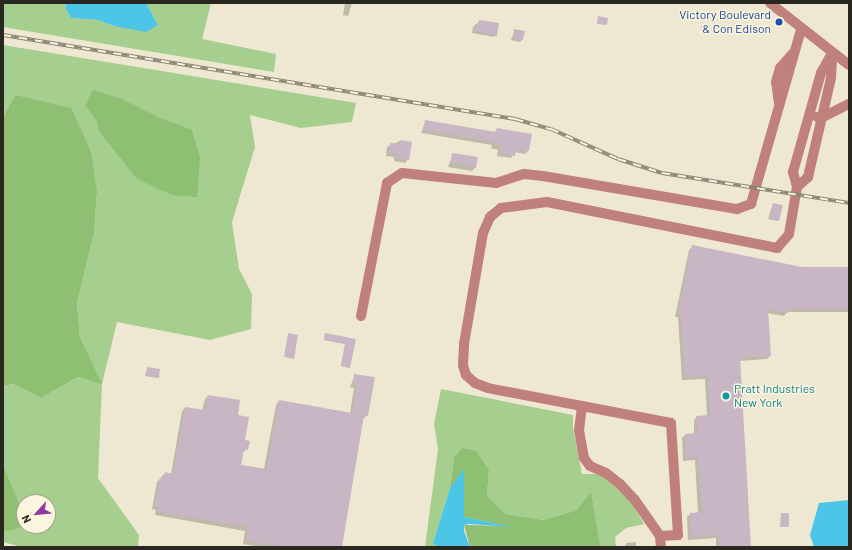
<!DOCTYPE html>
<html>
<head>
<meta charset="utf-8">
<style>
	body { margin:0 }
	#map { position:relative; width:852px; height:550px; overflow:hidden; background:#eee8d2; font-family:Barlow,sans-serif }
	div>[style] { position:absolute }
	.green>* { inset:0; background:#a6ce8f }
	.forest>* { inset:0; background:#8fbf72 }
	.water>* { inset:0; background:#4cc5e6 }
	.shadow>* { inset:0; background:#0003 }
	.building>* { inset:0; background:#c8b6c4 }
	.minor>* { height:10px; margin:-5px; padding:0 5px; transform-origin:5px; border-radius:5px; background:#c0817c }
	.rail>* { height:4px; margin-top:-2px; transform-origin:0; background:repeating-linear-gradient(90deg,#fbf5df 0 8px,#8a8677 0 16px); box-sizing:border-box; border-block:1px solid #8a8677 }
	.dots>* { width:11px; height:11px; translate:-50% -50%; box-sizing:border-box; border:2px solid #fbf5df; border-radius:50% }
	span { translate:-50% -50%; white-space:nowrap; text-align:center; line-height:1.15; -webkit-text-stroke:3px #fbf5df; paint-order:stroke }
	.transit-label { font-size:12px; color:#164399 }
	.right { translate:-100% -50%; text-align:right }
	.culture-label { font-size:12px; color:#0d838f }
	.left { translate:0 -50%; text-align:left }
	.frame { position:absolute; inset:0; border:4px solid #29271f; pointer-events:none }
	.north { position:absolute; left:16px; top:494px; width:40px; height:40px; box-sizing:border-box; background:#fbf5df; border:1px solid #a7a392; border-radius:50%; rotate:243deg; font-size:11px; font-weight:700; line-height:16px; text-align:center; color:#29271f }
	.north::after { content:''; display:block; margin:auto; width:14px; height:18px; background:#9137a2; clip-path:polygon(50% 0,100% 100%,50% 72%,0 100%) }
</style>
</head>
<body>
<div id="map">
	<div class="green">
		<div style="clip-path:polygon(3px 3px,67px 3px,65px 8px,71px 18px,98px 20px,114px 26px,158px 25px,146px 3px,211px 3px,202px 39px,276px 54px,274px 72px,3px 27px)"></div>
		<div style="clip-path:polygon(evenodd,3px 45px,356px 103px,352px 122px,301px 128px,250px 115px,255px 147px,232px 222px,239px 269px,252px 294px,251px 329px,210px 340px,117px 322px,102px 384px,98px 478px,139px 535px,138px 547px,22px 547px,3px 542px,3px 386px,13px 384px,41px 398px,78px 377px,101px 383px,80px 337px,77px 303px,94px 233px,97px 192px,15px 95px,3px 117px,3px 45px,24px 502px,48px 502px,48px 526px,24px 526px,24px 502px)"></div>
		<div style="clip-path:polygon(441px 389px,573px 415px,573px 428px,582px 474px,598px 474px,614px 484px,630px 500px,644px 524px,626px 528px,615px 537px,616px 547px,582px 547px,577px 510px,544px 520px,506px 514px,487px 496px,489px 470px,454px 458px,450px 488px,433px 543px,437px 547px,425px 547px,438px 449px,434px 424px)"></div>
	</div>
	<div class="forest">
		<div style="clip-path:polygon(93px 90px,122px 99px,158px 117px,192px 130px,200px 158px,197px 197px,172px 195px,137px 179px,99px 131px,97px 121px,85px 105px)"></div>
		<div style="clip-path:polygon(15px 95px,71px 108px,91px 152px,97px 192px,94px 233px,77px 303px,80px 337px,102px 384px,78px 377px,41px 398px,13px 384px,3px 386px,3px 117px)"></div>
		<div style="clip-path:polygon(462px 448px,476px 451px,489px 470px,487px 496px,506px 514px,544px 520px,577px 510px,591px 492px,600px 547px,470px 547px,464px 525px,507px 526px,464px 517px,463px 502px,450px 488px,454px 458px)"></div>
		<div style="clip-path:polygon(3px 466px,24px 515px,24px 525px,13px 530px,3px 531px)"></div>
	</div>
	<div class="water">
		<div style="clip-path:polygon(67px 3px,146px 3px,158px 25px,146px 32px,114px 26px,98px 20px,71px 18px,65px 8px)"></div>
		<div style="clip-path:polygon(464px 469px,464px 517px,512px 527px,469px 524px,464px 525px,464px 531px,470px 547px,437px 547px,433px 543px,450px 488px)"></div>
		<div style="clip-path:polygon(849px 500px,849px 547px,814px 547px,810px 535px,819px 503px)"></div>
	</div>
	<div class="shadow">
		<div style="clip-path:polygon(345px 3px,352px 3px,348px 16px,343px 15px)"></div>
		<div style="clip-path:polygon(480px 21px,496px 35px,494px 37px,472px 33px,473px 27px)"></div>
		<div style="clip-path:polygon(515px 30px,522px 40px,520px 42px,511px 40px)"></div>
		<div style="clip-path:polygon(426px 121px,494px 133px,497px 129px,528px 151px,525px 154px,514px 152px,511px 158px,497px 156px,498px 150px,491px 148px,492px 145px,421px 133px)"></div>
		<div style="clip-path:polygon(400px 141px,408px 159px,405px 163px,394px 161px,394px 157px,386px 156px,387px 147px)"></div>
		<div style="clip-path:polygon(453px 154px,476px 167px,472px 171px,448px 167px)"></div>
		<div style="clip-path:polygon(773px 204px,778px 220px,777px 221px,768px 219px)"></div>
		<div style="clip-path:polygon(693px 246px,802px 268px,849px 268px,849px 312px,787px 312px,784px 316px,767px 313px,770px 356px,767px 359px,739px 361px,750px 547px,716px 547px,716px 538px,688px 540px,687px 517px,690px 514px,698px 513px,695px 460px,683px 461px,682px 438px,685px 435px,694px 434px,694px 420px,697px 417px,707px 416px,705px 379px,682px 380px,678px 317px,675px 317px,689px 250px)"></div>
		<div style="clip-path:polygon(325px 335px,355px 340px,349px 368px,341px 366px,345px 344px,324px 340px)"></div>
		<div style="clip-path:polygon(147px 369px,158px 378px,145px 376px)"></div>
		<div style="clip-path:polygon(355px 375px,367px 415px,363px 419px,341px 547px,260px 547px,243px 544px,245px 531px,155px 515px,156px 510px,152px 509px,157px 482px,165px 473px,171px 474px,182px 411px,185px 408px,202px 411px,205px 399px,208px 396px,237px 416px,247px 449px,242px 453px,240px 465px,264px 469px,276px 405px,279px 401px,350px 413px,354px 388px,350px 387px)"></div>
		<div style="clip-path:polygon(636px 542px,636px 547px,625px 547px,626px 543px)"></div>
	</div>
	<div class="building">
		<div style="clip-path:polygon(598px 16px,608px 18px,607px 25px,597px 24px)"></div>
		<div style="clip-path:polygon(479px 20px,499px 23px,497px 36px,474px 31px,475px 24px,479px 24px)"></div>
		<div style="clip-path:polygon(514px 29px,525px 31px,523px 40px,513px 39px)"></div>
		<div style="clip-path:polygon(425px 120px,496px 132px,497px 128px,532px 134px,529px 151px,516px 149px,515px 156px,500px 153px,501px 146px,494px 145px,495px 142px,423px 130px)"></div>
		<div style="clip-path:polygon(400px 140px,412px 142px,409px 160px,397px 158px,397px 154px,389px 152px,390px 143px,399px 144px)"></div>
		<div style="clip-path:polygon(452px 153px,478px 157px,476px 168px,451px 163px)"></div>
		<div style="clip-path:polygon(773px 203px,783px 205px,779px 221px,769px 218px)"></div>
		<div style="clip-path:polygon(692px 245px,802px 267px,849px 267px,849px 309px,789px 309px,788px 313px,768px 309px,771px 356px,740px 358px,751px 547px,720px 547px,719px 535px,691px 537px,690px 513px,702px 512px,698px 457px,686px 458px,685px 434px,698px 433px,696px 416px,710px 415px,708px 376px,685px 377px,681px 314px,678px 314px)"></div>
		<div style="clip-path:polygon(288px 333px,298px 335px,294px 359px,284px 357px)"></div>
		<div style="clip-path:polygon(325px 333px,356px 339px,350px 368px,341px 366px,345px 344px,324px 340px)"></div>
		<div style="clip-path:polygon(147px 367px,160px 369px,159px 378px,146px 376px)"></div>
		<div style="clip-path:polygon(354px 374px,375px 377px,368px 416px,364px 415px,342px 547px,282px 547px,246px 541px,248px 527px,158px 512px,159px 507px,155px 506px,160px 478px,164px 478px,165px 472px,173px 474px,185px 407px,205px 410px,208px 395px,240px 400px,238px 415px,249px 417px,245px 440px,250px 441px,248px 450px,244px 449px,241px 465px,267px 469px,279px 400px,352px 413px,357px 385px,353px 384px)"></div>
		<div style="clip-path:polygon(781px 513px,789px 513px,789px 527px,780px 527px)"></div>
	</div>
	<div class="minor">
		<div style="left:770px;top:3px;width:100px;rotate:38.1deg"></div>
		<div style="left:779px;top:103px;width:21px;rotate:-98deg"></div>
		<div style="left:776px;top:82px;width:15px;rotate:-74deg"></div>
		<div style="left:780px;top:68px;width:20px;rotate:-49deg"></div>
		<div style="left:817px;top:117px;width:4px;rotate:14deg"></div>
		<div style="left:821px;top:118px;width:31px;rotate:-27deg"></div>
		<div style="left:797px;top:187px;width:15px;rotate:-42deg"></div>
		<div style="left:808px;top:177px;width:102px;rotate:-76.9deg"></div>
		<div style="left:831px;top:78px;width:22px;rotate:-87deg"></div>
		<div style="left:361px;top:316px;width:136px;rotate:-78.9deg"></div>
		<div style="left:387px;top:183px;width:18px;rotate:-34deg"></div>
		<div style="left:402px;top:173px;width:95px;rotate:6.1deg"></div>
		<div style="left:496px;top:183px;width:29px;rotate:-18deg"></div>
		<div style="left:524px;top:174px;width:19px;rotate:6deg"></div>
		<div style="left:543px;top:176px;width:197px;rotate:9.7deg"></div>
		<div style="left:737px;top:209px;width:15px;rotate:-20deg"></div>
		<div style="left:751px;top:204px;width:181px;rotate:-74deg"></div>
		<div style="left:582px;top:406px;width:24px;rotate:97deg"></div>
		<div style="left:579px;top:430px;width:28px;rotate:80deg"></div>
		<div style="left:584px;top:458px;width:10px;rotate:53deg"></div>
		<div style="left:590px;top:466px;width:17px;rotate:24deg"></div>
		<div style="left:606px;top:473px;width:18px;rotate:38deg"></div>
		<div style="left:620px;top:484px;width:22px;rotate:47deg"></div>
		<div style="left:635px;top:500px;width:44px;rotate:55.2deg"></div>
		<div style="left:660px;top:536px;width:18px;rotate:-3deg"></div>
		<div style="left:678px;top:535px;width:112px;rotate:-93.6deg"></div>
		<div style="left:671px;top:423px;width:186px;rotate:-169.2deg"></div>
		<div style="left:488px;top:388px;width:14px;rotate:-159deg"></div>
		<div style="left:475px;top:383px;width:12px;rotate:-138deg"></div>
		<div style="left:466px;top:375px;width:10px;rotate:-107deg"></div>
		<div style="left:463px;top:365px;width:21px;rotate:-87deg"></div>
		<div style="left:464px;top:344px;width:113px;rotate:-80.3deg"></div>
		<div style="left:483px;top:233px;width:17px;rotate:-66deg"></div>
		<div style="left:490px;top:217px;width:14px;rotate:-39deg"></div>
		<div style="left:501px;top:208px;width:46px;rotate:-7.4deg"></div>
		<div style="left:547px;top:202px;width:235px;rotate:11.3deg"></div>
		<div style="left:777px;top:248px;width:18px;rotate:-49deg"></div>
		<div style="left:789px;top:234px;width:48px;rotate:-80.3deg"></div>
		<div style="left:797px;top:187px;width:16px;rotate:-105deg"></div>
		<div style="left:793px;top:172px;width:103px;rotate:-74.2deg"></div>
		<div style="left:821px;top:73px;width:23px;rotate:-61deg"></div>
		<div style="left:660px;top:536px;width:11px;rotate:85deg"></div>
	</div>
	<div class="rail">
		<div style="left:3px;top:35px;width:519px;rotate:9.32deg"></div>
		<div style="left:515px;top:119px;width:37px;rotate:16deg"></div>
		<div style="left:551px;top:129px;width:73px;rotate:24.1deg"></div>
		<div style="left:618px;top:159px;width:46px;rotate:17.7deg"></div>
		<div style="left:662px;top:173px;width:189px;rotate:9.1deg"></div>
	</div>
	<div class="dots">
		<div style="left:779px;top:22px;background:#1a4fb4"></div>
		<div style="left:726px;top:396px;background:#0f9aa8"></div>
	</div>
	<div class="transit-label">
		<span class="right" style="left:771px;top:22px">Victory Boulevard<br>&amp; Con Edison</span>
	</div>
	<div class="culture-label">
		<span class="left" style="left:734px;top:396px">Pratt Industries<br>New York</span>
	</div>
	<div class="frame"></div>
	<div class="north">N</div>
</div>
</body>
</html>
